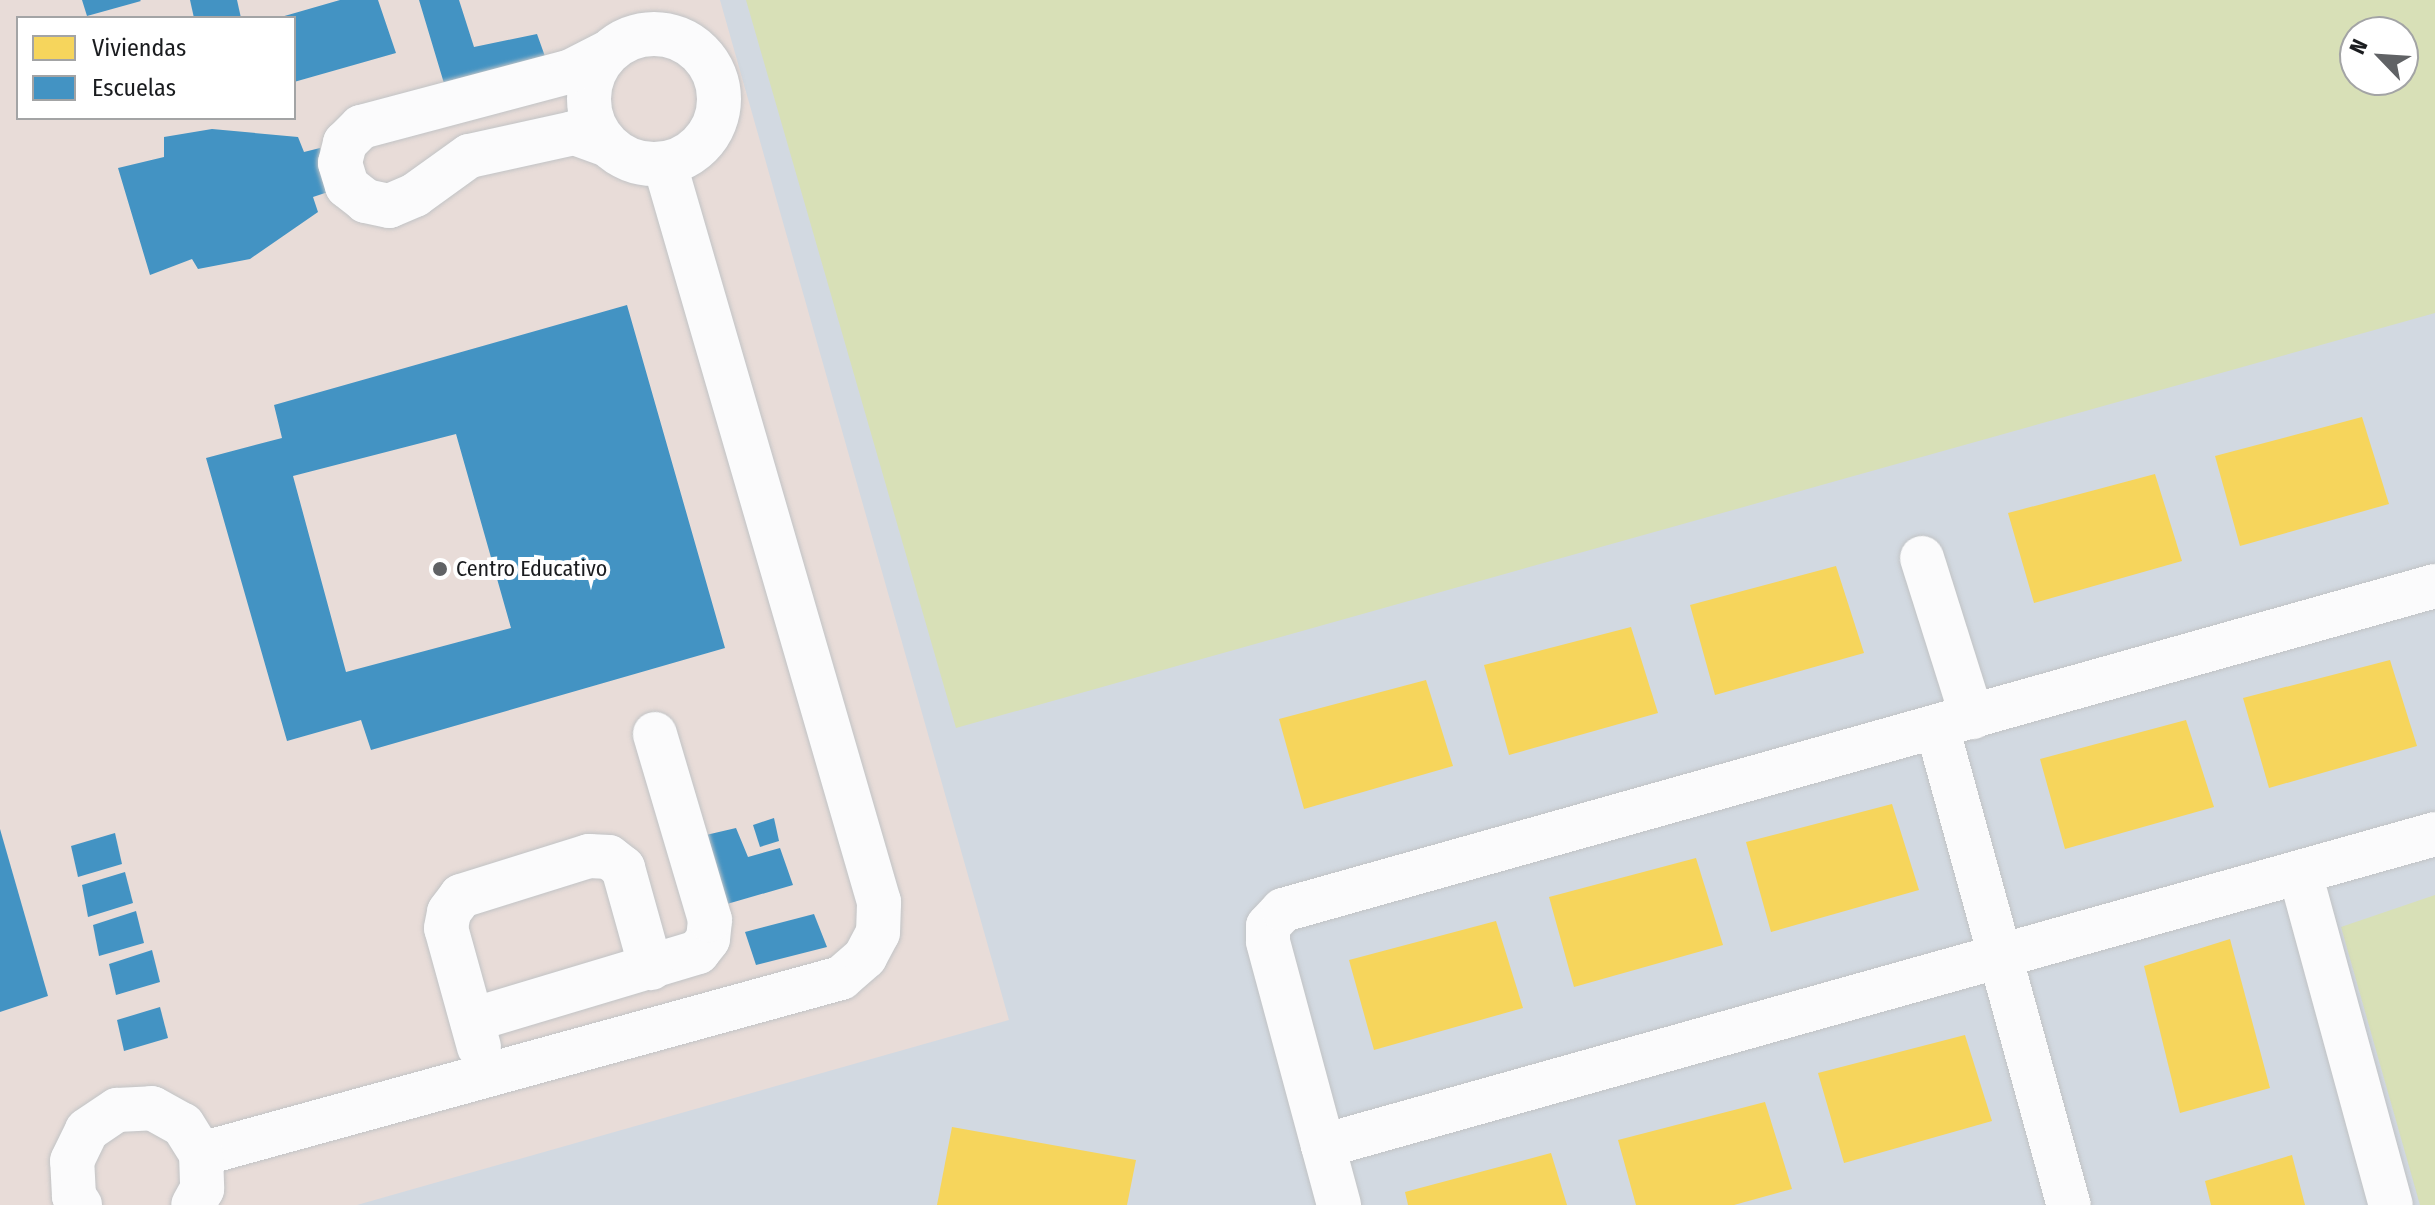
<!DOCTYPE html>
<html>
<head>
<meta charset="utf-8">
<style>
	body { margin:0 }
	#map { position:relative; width:2435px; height:1205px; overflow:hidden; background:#e2e5e8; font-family:"Fira Sans Condensed",sans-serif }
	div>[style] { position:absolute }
	.built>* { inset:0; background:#d2d9e1 }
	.education>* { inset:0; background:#e8dcd8 }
	.green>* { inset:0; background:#d8e0b7 }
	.homes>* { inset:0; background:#f6d55c }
	.schools>* { inset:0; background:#4393c3 }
	.roads { filter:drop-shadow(0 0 2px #c1c3c5) drop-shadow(0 0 2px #c1c3c5) }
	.minor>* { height:44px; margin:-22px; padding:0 22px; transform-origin:22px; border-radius:22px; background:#fbfbfc }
	.minor>.ring { margin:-22px; padding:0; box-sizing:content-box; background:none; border:44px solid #fbfbfc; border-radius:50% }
	.dots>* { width:22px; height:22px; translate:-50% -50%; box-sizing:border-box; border:4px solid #fff; border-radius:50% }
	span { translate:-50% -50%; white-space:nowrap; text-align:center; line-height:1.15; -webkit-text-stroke:8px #fff; paint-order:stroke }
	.poi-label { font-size:22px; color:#1a1c1f }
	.left { translate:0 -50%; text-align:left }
	.legend { position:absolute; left:16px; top:16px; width:280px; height:104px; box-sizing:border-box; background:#fff; border:2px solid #a3a4a5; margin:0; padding:10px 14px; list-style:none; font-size:24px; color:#1a1c1f }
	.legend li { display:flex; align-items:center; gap:16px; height:40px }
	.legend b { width:40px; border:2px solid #a3a4a5 }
	.north { position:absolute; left:2339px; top:16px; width:80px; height:80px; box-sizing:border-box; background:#fff; border:2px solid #a3a4a5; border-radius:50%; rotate:295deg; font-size:22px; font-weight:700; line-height:32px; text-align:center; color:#1a1c1f }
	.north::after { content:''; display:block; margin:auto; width:28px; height:36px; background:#606265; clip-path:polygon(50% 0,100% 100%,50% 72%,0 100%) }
</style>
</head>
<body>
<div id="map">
	<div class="built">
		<div style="clip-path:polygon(evenodd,0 0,2435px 0,2435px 1205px,0 1205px,0 0,18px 18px,294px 18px,294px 118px,18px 118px,18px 18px,0 0,2355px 32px,2403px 32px,2403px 80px,2355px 80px,2355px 32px)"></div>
	</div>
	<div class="education">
		<div style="clip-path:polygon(evenodd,0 0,720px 0,1009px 1020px,357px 1205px,0 1205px,0 0,18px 18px,294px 18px,294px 118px,18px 118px,18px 18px)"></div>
	</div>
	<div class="green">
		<div style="clip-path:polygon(evenodd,746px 0,2435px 0,2435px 313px,956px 728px,746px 0,2355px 32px,2403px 32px,2403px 80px,2355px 80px,2355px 32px)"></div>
		<div style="clip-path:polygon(2435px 895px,2435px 1205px,2420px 1205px,2341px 927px)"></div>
	</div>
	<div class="homes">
		<div style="clip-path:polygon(2362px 417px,2389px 504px,2240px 546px,2215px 456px)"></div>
		<div style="clip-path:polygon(2155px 474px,2182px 561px,2034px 603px,2008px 513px)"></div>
		<div style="clip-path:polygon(1836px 566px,1864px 653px,1715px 695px,1690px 605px)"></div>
		<div style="clip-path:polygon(1631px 627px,1658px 713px,1509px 755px,1484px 665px)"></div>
		<div style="clip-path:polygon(2390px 660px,2417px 746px,2269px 788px,2243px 698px)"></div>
		<div style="clip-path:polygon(1426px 680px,1453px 766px,1304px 809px,1279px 719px)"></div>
		<div style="clip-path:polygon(2186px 720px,2214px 807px,2065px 849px,2040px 759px)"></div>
		<div style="clip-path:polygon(1892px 804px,1919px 890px,1771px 932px,1746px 842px)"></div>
		<div style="clip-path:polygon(1696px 858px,1723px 945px,1574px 987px,1549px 897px)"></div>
		<div style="clip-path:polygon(1496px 921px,1523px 1008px,1374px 1050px,1349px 960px)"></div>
		<div style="clip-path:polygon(2230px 939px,2270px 1088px,2180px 1113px,2144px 966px)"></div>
		<div style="clip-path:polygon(1965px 1035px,1992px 1121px,1844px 1163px,1818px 1073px)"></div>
		<div style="clip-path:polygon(1765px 1102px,1792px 1189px,1734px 1205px,1636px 1205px,1618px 1140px)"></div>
		<div style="clip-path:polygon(952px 1127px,1136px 1160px,1127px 1205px,937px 1205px)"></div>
		<div style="clip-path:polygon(1551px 1153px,1567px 1205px,1408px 1205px,1405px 1192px)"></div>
		<div style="clip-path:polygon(2292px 1155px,2305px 1205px,2211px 1205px,2205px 1181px)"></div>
	</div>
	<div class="schools">
		<div style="clip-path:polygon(82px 0,140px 0,141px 1px,87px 16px)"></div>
		<div style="clip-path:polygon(190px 0,237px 0,241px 18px,194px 18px)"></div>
		<div style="clip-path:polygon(340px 0,378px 0,396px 53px,294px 82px,294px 18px,281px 17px)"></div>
		<div style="clip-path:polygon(419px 0,459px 0,474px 47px,537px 34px,547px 62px,446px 90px)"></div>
		<div style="clip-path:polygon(212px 129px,298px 137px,304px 152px,320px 148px,334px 190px,313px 197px,318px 212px,250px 259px,198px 269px,192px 259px,150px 275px,118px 168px,164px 157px,164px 137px)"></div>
		<div style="clip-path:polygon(evenodd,627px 305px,725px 648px,371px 750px,361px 720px,287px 741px,206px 458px,282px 438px,274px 405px,627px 305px,456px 434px,511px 628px,346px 672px,293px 476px,456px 434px)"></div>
		<div style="clip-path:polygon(774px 818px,779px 841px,760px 847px,753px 825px)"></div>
		<div style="clip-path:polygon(736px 828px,748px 857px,780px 848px,793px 885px,727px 904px,706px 835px)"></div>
		<div style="clip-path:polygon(0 829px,48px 996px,0 1012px)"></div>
		<div style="clip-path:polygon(115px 833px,122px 864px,78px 877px,71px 846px)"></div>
		<div style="clip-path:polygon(125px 872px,133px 903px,88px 917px,82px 885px)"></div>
		<div style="clip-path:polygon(136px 911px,144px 943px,99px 956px,93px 925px)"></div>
		<div style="clip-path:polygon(814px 914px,827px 947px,756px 965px,745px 932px)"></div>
		<div style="clip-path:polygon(152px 950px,160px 982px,116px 995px,109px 964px)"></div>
		<div style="clip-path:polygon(160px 1007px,168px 1038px,124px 1051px,117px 1020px)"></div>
	</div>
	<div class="roads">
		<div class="minor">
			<div class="ring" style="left:589px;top:34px;width:86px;height:86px"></div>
			<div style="left:605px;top:144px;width:33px;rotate:-160deg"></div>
			<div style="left:574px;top:133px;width:107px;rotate:167.6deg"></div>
			<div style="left:469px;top:156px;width:67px;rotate:144.2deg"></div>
			<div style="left:415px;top:195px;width:28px;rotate:157deg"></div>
			<div style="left:389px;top:206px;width:24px;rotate:-168deg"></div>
			<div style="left:366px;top:201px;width:24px;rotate:-142deg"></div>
			<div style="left:347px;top:186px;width:24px;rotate:-107deg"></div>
			<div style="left:340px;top:163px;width:21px;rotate:-76deg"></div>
			<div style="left:345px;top:143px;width:23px;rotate:-45deg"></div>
			<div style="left:361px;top:127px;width:217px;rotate:-14.9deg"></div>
			<div style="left:571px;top:71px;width:39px;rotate:-27deg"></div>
			<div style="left:1922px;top:558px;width:167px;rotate:72.5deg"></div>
			<div style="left:1937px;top:727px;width:496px;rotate:74.6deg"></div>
			<div style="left:2300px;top:873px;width:344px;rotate:74.7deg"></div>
			<div style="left:472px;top:1020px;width:236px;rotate:-16.7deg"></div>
			<div style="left:698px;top:952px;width:16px;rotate:-52deg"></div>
			<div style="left:708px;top:939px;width:19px;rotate:-84deg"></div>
			<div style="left:710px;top:920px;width:194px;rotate:-106.5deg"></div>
			<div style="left:479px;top:1047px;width:123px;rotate:-105.5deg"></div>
			<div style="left:446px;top:928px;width:16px;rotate:-79deg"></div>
			<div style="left:449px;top:912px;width:20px;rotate:-53deg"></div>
			<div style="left:461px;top:896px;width:134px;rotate:-17.4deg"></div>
			<div style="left:589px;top:856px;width:20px;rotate:3deg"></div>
			<div style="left:609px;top:857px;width:18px;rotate:38deg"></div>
			<div style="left:623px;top:868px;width:104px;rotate:74.4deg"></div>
			<div style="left:1323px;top:1146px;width:1155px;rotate:-15.67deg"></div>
			<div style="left:201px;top:1154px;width:664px;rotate:-15.38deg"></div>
			<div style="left:841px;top:978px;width:32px;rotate:-41deg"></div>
			<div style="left:865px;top:957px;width:27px;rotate:-62deg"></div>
			<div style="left:878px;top:933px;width:31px;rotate:-88deg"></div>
			<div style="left:879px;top:902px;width:767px;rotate:-106.19deg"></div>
			<div style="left:80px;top:1205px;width:11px;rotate:-124deg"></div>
			<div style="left:74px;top:1196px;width:35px;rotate:-93deg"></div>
			<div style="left:72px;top:1161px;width:34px;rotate:-64deg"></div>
			<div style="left:87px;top:1130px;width:36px;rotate:-34deg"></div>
			<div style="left:117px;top:1110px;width:35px;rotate:-3deg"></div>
			<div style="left:152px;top:1108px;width:35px;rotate:29deg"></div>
			<div style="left:183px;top:1125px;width:34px;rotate:58deg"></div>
			<div style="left:201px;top:1154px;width:35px;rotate:88deg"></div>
			<div style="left:202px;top:1189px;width:18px;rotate:119deg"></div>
			<div style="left:1339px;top:1205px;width:273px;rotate:-105.1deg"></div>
			<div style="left:1268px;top:941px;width:15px;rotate:-90deg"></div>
			<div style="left:1268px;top:926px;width:22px;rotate:-47deg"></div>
			<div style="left:1283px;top:910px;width:1197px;rotate:-15.71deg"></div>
		</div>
	</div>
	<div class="dots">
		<div style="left:440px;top:569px;background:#606265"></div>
	</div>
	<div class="poi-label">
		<span class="left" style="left:456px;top:569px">Centro Educativo</span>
	</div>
	<ul class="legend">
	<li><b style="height:22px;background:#f6d55c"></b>Viviendas</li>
	<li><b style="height:22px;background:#4393c3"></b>Escuelas</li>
	</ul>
	<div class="north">N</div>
</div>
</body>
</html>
